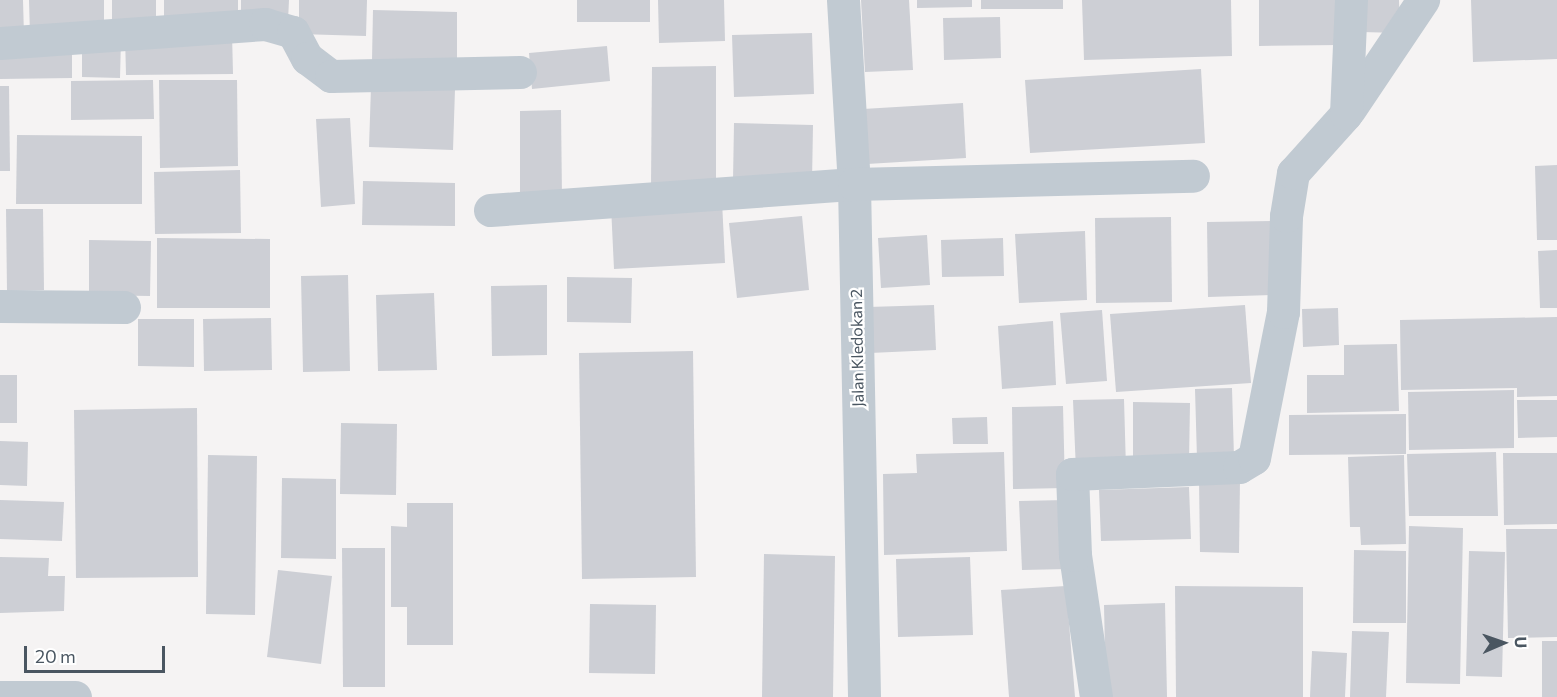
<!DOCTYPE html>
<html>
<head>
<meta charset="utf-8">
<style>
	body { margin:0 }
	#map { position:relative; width:1557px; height:697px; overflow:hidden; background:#f5f3f3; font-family:Commissioner,sans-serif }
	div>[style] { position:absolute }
	.building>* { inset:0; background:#cdcfd5 }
	.street>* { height:33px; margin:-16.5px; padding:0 16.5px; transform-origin:16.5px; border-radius:16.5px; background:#c1cad2 }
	span { translate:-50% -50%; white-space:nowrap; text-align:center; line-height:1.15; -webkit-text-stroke:4.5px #fff; paint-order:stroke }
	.street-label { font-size:16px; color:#4a5661 }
	.north { position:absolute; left:1473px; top:613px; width:60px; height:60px; -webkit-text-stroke:4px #fff; paint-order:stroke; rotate:88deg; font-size:16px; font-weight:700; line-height:24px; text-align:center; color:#4a5661 }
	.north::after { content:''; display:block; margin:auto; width:21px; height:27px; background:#4a5661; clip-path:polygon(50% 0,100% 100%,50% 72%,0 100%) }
	.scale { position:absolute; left:24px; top:646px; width:141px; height:27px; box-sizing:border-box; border:3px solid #4a5661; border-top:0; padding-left:8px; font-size:18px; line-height:21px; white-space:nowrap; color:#4a5661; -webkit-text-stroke:4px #fff; paint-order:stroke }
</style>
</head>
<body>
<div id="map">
	<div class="building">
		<div style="clip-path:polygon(0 0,23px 0,24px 36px,0 36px)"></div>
		<div style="clip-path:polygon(29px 0,104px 0,104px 34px,30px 35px)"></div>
		<div style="clip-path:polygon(112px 0,156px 0,156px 22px,112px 22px)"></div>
		<div style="clip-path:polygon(164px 0,238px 0,238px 24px,164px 24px)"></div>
		<div style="clip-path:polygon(241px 0,289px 0,288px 21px,241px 19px)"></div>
		<div style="clip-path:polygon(299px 0,367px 0,366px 36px,299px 34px)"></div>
		<div style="clip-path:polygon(577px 0,650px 0,650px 22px,577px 22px)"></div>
		<div style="clip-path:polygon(658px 0,724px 0,725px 41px,659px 43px)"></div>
		<div style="clip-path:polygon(861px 0,909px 0,913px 70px,865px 72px)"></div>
		<div style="clip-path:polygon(917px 0,972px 0,972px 7px,917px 8px)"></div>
		<div style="clip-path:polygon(981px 0,1063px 0,1063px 9px,981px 9px)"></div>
		<div style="clip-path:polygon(1082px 0,1231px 0,1232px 56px,1084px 60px)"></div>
		<div style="clip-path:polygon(1259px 0,1340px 0,1340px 45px,1259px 46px)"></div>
		<div style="clip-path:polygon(1361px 0,1399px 0,1400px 33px,1361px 32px)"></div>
		<div style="clip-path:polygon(1471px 0,1557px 0,1557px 59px,1473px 62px)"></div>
		<div style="clip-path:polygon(373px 10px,457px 12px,457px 62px,372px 60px)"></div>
		<div style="clip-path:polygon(1000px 17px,1001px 58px,944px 60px,943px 18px)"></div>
		<div style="clip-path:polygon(232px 33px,233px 74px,126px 75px,125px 35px)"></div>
		<div style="clip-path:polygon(812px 33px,814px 94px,734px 97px,732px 35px)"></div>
		<div style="clip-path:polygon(82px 39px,121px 39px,120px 78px,82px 77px)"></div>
		<div style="clip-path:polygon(607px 46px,610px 81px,532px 89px,529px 53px)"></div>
		<div style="clip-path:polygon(0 47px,72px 47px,72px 78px,0 79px)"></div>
		<div style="clip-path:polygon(716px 66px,716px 185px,651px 186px,652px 67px)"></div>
		<div style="clip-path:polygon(1201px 69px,1205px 143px,1030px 153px,1025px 80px)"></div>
		<div style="clip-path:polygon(153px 80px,154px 119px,71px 120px,71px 81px)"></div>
		<div style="clip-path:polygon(159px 80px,237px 80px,238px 166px,160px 168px)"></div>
		<div style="clip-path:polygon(0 86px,9px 86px,10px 171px,0 171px)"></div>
		<div style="clip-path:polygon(371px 87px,455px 89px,453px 150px,369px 147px)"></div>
		<div style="clip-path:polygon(963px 103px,966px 158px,867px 164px,863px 109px)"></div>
		<div style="clip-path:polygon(561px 110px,562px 199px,520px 200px,520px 111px)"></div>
		<div style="clip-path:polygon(350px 118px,355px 204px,321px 207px,316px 119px)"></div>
		<div style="clip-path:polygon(734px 123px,813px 125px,812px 182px,733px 181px)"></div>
		<div style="clip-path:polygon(17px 135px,142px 136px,142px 204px,16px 204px)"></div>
		<div style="clip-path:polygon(1557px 165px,1557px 240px,1537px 240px,1535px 166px)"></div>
		<div style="clip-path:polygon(240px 170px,241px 233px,155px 234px,154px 172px)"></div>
		<div style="clip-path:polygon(363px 181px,455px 183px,455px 226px,362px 225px)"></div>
		<div style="clip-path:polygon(722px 201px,725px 263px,614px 269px,611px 206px)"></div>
		<div style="clip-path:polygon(6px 209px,43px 209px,44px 290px,7px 291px)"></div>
		<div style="clip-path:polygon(802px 216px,809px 290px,737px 298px,729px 223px)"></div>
		<div style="clip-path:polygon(1171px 217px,1172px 302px,1096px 303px,1095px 218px)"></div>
		<div style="clip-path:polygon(1274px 221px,1276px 295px,1208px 297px,1207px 222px)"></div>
		<div style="clip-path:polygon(1085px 231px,1087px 300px,1019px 303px,1015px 234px)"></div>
		<div style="clip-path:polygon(927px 235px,930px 285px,881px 288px,878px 238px)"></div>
		<div style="clip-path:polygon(157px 238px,270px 239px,270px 308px,157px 308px)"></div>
		<div style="clip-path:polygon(1003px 238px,1004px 276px,942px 277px,941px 240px)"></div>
		<div style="clip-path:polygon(89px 240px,151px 241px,150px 296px,89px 295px)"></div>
		<div style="clip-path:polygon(1557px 250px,1557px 308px,1540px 308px,1538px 251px)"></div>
		<div style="clip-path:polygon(348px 275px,350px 371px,303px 372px,301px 276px)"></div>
		<div style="clip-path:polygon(567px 277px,632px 278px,631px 323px,567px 322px)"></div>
		<div style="clip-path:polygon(547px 285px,547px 355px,492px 356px,491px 286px)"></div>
		<div style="clip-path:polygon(434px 293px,437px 370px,378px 371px,376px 295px)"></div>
		<div style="clip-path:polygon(934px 305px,936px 350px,870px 353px,868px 307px)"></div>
		<div style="clip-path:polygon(1245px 305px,1251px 383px,1116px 392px,1110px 314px)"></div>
		<div style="clip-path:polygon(1338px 308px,1339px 345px,1303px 347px,1302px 309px)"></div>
		<div style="clip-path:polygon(1102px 310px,1107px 381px,1066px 384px,1060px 313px)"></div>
		<div style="clip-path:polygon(1557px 317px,1557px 396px,1517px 397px,1517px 388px,1401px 390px,1400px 320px)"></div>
		<div style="clip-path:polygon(271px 318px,272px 370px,204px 371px,203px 319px)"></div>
		<div style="clip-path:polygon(138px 319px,194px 319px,194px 367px,138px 366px)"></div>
		<div style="clip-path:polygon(1053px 321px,1056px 385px,1002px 389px,998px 326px)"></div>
		<div style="clip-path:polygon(1397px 344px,1399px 411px,1307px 413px,1307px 375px,1344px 375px,1344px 345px)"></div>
		<div style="clip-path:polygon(693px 351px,696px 577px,582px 579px,579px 353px)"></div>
		<div style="clip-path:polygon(0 375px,17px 375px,17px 423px,0 423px)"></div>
		<div style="clip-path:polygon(1232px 388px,1234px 458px,1197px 459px,1195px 389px)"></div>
		<div style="clip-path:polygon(1514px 390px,1514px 448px,1409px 450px,1408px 392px)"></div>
		<div style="clip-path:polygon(1124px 399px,1126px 469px,1076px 471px,1073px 400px)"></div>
		<div style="clip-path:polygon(1517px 400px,1557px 400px,1557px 437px,1518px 438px)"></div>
		<div style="clip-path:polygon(1133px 402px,1190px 403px,1189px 462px,1133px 462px)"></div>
		<div style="clip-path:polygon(1063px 406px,1065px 488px,1013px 489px,1012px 407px)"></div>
		<div style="clip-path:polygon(197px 408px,198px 577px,76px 578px,74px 410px)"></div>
		<div style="clip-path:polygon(1406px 414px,1406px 454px,1289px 455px,1289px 415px)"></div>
		<div style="clip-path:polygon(987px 417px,988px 444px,953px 444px,952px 418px)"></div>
		<div style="clip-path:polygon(341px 423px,397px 424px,396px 495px,340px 494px)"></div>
		<div style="clip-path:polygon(0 441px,28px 442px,27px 486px,0 485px)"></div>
		<div style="clip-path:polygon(1004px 452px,1007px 551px,884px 555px,883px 474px,917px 473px,916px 454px)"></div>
		<div style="clip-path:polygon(1496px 452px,1498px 516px,1409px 516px,1407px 454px)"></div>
		<div style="clip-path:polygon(1503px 453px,1557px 453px,1557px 524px,1504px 525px)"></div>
		<div style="clip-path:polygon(208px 455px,257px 456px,255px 615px,206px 614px)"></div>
		<div style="clip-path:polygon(1404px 455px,1406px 544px,1361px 545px,1360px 527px,1350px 527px,1348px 457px)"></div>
		<div style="clip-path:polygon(282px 478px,336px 479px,336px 559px,281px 558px)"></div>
		<div style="clip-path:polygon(1199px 479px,1240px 479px,1239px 553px,1200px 552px)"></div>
		<div style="clip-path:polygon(1189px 487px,1191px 539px,1101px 541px,1099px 490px)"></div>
		<div style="clip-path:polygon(0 500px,64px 502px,62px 541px,0 539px)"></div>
		<div style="clip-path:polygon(1066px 500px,1068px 569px,1022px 570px,1019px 501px)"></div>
		<div style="clip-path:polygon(407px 503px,453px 503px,453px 645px,407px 645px,407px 607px,391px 607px,391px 526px,407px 527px)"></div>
		<div style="clip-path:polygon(1409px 526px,1463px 528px,1460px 684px,1406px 683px)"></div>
		<div style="clip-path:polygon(1506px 529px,1557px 529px,1557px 637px,1508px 638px)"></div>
		<div style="clip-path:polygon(342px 548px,385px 548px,385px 687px,343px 687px)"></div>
		<div style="clip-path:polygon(1354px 550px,1406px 551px,1406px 623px,1353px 623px)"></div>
		<div style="clip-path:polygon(1469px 551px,1505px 552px,1502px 677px,1466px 676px)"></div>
		<div style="clip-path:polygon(764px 554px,835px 556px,833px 697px,762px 697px)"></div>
		<div style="clip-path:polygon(0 557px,49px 558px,48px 576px,65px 576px,64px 611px,0 613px)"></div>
		<div style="clip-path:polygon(970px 557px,973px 635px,898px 637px,896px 559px)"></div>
		<div style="clip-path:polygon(278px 570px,332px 576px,321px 664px,267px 657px)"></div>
		<div style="clip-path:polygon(1066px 586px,1075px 697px,1009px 697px,1001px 590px)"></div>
		<div style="clip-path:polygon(1175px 586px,1303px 587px,1303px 697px,1176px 697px)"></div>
		<div style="clip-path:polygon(1165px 603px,1167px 697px,1106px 697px,1104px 605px)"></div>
		<div style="clip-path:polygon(590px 604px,656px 605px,655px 674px,589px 673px)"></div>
		<div style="clip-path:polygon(1352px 631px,1389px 632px,1386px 697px,1350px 697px)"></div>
		<div style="clip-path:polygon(1542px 641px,1557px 641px,1557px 697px,1542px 697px)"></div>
		<div style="clip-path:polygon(1312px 651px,1347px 653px,1345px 697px,1310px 697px)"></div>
	</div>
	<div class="street">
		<div style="left:843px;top:0;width:184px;rotate:86.6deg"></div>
		<div style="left:854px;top:184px;width:513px;rotate:88.88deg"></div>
		<div style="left:0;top:43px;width:266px;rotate:-4.1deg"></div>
		<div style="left:265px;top:24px;width:29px;rotate:16deg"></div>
		<div style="left:293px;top:32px;width:30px;rotate:62deg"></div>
		<div style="left:307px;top:58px;width:30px;rotate:37deg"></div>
		<div style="left:331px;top:76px;width:189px;rotate:-1.2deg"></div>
		<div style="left:1349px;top:110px;width:133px;rotate:-56.1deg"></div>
		<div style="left:490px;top:210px;width:365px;rotate:-4.1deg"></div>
		<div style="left:854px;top:184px;width:339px;rotate:-1.4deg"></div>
		<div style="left:0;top:306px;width:124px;rotate:0.5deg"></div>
		<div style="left:0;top:697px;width:75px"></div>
		<div style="left:1096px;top:697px;width:144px;rotate:-98.4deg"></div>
		<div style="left:1075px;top:555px;width:81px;rotate:-92.1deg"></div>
		<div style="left:1072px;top:474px;width:167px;rotate:-2.4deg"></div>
		<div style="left:1239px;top:467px;width:17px;rotate:-31deg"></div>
		<div style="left:1254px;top:458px;width:149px;rotate:-78.8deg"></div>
		<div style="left:1283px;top:312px;width:96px;rotate:-88.2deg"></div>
		<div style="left:1286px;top:216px;width:44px;rotate:-80.8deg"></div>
		<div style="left:1293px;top:173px;width:79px;rotate:-48.1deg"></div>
		<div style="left:1346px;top:114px;width:114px;rotate:-87.5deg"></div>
	</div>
	<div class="street-label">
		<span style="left:857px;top:348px;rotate:-91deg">Jalan Kledokan 2</span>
	</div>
	<div class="north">U</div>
	<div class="scale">20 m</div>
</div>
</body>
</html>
